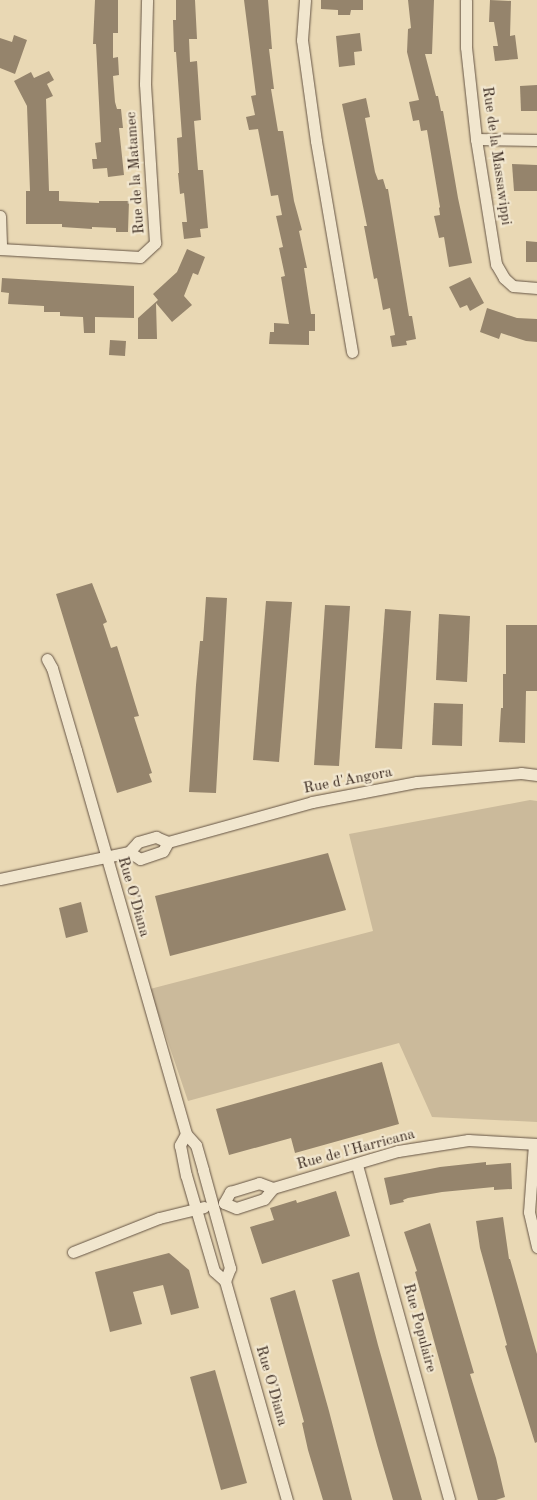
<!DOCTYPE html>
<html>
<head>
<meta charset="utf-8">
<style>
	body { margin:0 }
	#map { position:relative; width:537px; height:1500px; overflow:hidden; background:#e9d8b4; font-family:"Old Standard TT",serif }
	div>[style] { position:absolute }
	.green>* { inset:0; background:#cbba9b }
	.building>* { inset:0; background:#95846c }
	.roads { filter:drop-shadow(0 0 1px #655444) drop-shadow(0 0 1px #655444) }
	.minor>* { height:11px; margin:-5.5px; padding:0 5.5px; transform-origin:5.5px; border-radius:5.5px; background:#f1e6ce }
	span { translate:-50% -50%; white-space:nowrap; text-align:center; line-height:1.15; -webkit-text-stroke:4.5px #f1e6ce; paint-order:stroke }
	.street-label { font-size:15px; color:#39281f }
</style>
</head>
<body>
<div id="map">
	<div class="green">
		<div style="clip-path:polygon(530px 800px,537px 801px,537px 1122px,432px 1117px,399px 1043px,188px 1101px,150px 989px,373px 931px,349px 834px)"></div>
	</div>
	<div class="building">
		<div style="clip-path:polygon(95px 0,118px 0,118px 33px,113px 33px,113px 58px,118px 57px,119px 75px,113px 76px,115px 102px,117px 109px,121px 109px,123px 128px,119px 128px,124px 175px,108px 177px,107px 168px,93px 169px,92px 159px,97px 159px,95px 143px,101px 142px,96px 44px,93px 44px)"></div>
		<div style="clip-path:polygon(176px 0,195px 0,197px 39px,189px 39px,190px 62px,197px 61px,201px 120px,194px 121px,198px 170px,203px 170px,208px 228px,200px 229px,201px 237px,184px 239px,182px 222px,187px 222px,184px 193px,180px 194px,178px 173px,179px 173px,177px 138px,182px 137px,176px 52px,174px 52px,173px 20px,176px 20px)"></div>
		<div style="clip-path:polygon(244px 0,268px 0,272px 49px,269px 49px,274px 89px,271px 89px,278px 131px,283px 131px,294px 201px,302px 230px,299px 231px,307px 268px,304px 268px,311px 314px,315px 314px,315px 331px,309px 331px,309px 345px,269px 344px,270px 332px,274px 332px,274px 323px,289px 324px,281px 277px,285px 276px,279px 248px,283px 247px,276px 216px,282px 215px,278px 195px,271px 196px,258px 129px,249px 130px,246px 117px,255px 115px,251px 96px,256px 95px)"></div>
		<div style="clip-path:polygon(321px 0,363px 0,363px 10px,351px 10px,350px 15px,338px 15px,338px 10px,321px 9px)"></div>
		<div style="clip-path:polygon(408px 0,434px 0,432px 54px,425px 54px,436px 96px,438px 96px,441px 111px,443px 111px,458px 198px,472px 263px,449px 267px,444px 237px,439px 238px,434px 216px,440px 215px,439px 208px,440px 207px,427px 130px,421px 131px,419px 120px,413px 121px,409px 102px,419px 100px,407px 52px,408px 29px,411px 28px)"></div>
		<div style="clip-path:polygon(490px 0,511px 1px,510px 36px,515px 35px,518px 59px,495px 61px,493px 46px,498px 46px,494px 22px,489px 22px)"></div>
		<div style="clip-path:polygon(360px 33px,362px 51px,354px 52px,355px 65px,339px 67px,336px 36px)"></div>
		<div style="clip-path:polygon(14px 35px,27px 40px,15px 74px,0 68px,0 38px,12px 42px)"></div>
		<div style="clip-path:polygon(49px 71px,54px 80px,47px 84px,53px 96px,46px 99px,49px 191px,59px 191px,59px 201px,99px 203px,99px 201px,129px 201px,128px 232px,116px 232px,116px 228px,92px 227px,92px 229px,62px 227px,62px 224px,26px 224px,26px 191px,30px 191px,27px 106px,14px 81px,31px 72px,34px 78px)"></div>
		<div style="clip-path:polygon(537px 85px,537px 111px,521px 111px,520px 86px)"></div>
		<div style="clip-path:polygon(366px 98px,370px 117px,365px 118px,375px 172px,378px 180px,383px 179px,386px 189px,388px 189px,409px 316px,412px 316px,416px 339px,406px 341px,407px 345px,392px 347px,390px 336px,395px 335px,390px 308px,383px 310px,377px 278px,374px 279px,364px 226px,367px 226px,342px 104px)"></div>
		<div style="clip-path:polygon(512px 164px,537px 165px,537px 191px,514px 191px)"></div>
		<div style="clip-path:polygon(526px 241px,537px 242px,537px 262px,526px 262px)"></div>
		<div style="clip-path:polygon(187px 249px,205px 257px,198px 275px,193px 273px,184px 296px,192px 305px,172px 322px,156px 303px,157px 339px,138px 339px,138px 318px,158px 300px,153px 294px,177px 272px)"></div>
		<div style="clip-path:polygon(470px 277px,484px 303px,470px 311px,467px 305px,460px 308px,449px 287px)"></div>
		<div style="clip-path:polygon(2px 278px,134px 286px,134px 318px,95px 317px,95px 333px,84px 333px,83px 317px,60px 316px,60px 312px,44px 312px,44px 306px,8px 304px,9px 293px,1px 292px)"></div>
		<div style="clip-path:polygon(487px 308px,517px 318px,537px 319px,537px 342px,526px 341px,501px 333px,499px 339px,480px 332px)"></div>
		<div style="clip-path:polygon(110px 340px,126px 341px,125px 356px,109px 355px)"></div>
		<div style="clip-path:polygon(92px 583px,107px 622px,103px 624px,111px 648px,117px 646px,139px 716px,134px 717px,152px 773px,149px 774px,152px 782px,117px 793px,56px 594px)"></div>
		<div style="clip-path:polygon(206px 597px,227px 598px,216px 793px,189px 792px,196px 685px,200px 641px,203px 641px)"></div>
		<div style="clip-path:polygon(266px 601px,292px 602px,279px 762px,253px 760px)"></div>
		<div style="clip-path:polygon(325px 605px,350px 606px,339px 766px,314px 765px)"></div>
		<div style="clip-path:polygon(385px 609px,411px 611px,402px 749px,375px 748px)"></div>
		<div style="clip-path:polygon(439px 614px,470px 616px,467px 682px,436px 680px)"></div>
		<div style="clip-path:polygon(506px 625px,537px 625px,537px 691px,526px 691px,525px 743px,499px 742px,501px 708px,503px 708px,503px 674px,506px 674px)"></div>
		<div style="clip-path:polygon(434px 703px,463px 704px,462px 746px,432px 745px)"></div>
		<div style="clip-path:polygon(328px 853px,346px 910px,170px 956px,155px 896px)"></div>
		<div style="clip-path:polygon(81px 902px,88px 932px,66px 938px,59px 908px)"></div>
		<div style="clip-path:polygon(382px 1062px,399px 1124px,295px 1153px,291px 1138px,229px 1155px,216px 1109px)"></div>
		<div style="clip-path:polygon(486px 1162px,486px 1165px,511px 1163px,512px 1189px,494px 1190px,494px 1187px,442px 1192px,408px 1198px,403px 1200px,404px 1202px,390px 1205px,384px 1178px,440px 1167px)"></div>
		<div style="clip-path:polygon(336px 1191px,350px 1236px,262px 1264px,250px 1227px,274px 1220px,270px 1208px,296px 1200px,297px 1203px)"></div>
		<div style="clip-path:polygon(503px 1217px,509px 1259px,510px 1259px,537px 1354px,537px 1442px,535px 1443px,505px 1346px,507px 1345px,480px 1248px,476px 1221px)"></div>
		<div style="clip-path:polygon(430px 1223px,474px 1373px,470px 1374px,496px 1458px,505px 1497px,496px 1500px,478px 1500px,415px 1272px,417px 1271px,404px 1232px)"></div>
		<div style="clip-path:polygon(169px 1253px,189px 1270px,199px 1308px,171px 1315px,163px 1285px,133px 1292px,142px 1324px,110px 1332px,95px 1272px)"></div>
		<div style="clip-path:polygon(359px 1272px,378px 1345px,422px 1500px,393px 1500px,377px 1445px,332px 1280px)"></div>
		<div style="clip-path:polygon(295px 1290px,329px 1411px,352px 1500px,323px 1500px,308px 1450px,302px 1423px,304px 1422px,270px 1298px)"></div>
		<div style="clip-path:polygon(215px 1370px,247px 1483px,221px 1490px,190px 1377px)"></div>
	</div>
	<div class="roads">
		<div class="minor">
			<div style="left:305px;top:0;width:40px;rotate:94.3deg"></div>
			<div style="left:302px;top:40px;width:102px;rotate:82.1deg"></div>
			<div style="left:316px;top:141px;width:214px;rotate:80.3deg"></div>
			<div style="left:466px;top:0;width:47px;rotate:90deg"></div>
			<div style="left:466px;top:47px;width:93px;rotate:83.8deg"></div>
			<div style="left:476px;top:139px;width:127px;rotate:80.9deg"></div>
			<div style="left:496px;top:264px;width:16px;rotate:60deg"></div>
			<div style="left:504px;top:278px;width:12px;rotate:42deg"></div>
			<div style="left:513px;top:286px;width:24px;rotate:5deg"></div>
			<div style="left:476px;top:139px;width:61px;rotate:0.9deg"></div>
			<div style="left:0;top:216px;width:33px;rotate:88deg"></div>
			<div style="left:0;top:249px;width:140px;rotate:3.3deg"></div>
			<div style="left:140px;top:257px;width:21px;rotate:-43deg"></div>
			<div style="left:155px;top:243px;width:159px;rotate:-93.6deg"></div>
			<div style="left:145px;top:84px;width:84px;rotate:-88.6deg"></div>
			<div style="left:47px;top:659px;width:10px;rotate:61deg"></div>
			<div style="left:52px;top:668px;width:85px;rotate:73.7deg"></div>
			<div style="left:76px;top:750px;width:399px;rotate:74deg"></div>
			<div style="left:186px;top:1134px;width:15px;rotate:48deg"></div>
			<div style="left:196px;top:1145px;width:26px;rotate:74deg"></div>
			<div style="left:203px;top:1170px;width:102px;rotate:74.6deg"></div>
			<div style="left:230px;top:1268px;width:14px;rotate:111deg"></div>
			<div style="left:129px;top:852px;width:13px;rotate:32deg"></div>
			<div style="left:140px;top:859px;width:24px;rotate:-19deg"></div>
			<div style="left:163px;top:851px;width:10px;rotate:-61deg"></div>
			<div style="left:0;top:879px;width:132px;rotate:-11.8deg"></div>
			<div style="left:129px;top:852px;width:13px;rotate:-48deg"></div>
			<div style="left:138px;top:842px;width:19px;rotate:-16deg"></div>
			<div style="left:156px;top:837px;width:13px;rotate:23deg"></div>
			<div style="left:168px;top:842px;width:149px;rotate:-15.5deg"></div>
			<div style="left:312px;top:802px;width:107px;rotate:-10.8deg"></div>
			<div style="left:417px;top:782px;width:104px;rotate:-4.9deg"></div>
			<div style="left:521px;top:773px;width:16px;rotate:7deg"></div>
			<div style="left:186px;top:1134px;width:13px;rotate:119deg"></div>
			<div style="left:180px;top:1145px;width:31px;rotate:79deg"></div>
			<div style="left:186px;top:1175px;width:100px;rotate:73.7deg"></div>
			<div style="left:214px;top:1271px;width:15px;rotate:42deg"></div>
			<div style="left:225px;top:1281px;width:228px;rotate:74.2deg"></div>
			<div style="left:534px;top:1144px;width:68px;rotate:94.2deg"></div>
			<div style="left:529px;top:1212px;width:36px;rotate:77deg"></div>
			<div style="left:357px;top:1165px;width:347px;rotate:74.6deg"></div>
			<div style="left:273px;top:1188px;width:14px;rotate:129deg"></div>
			<div style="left:264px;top:1199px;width:29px;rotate:162deg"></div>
			<div style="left:236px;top:1208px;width:13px;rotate:-157deg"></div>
			<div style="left:224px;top:1203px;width:13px;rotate:-61deg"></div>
			<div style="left:230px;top:1192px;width:30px;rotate:-17deg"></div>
			<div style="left:259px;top:1183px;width:15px;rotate:20deg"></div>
			<div style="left:273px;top:1188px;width:130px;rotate:-16.5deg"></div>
			<div style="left:398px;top:1151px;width:71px;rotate:-8.9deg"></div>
			<div style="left:468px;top:1140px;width:69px;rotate:3.3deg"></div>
			<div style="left:73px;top:1252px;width:92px;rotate:-21.6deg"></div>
			<div style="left:159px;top:1218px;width:46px;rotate:-13.7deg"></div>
		</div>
	</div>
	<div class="street-label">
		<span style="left:496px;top:156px;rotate:82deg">Rue de la Massawippi</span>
		<span style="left:136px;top:173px;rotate:-94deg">Rue de la Matamec</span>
		<span style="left:348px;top:781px;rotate:-11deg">Rue d'Angora</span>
		<span style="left:133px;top:897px;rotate:74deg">Rue O'Diana</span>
		<span style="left:356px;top:1150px;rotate:-15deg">Rue de l'Harricana</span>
		<span style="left:419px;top:1328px;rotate:75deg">Rue Populaire</span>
		<span style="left:271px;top:1386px;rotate:74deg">Rue O'Diana</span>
	</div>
</div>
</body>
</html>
